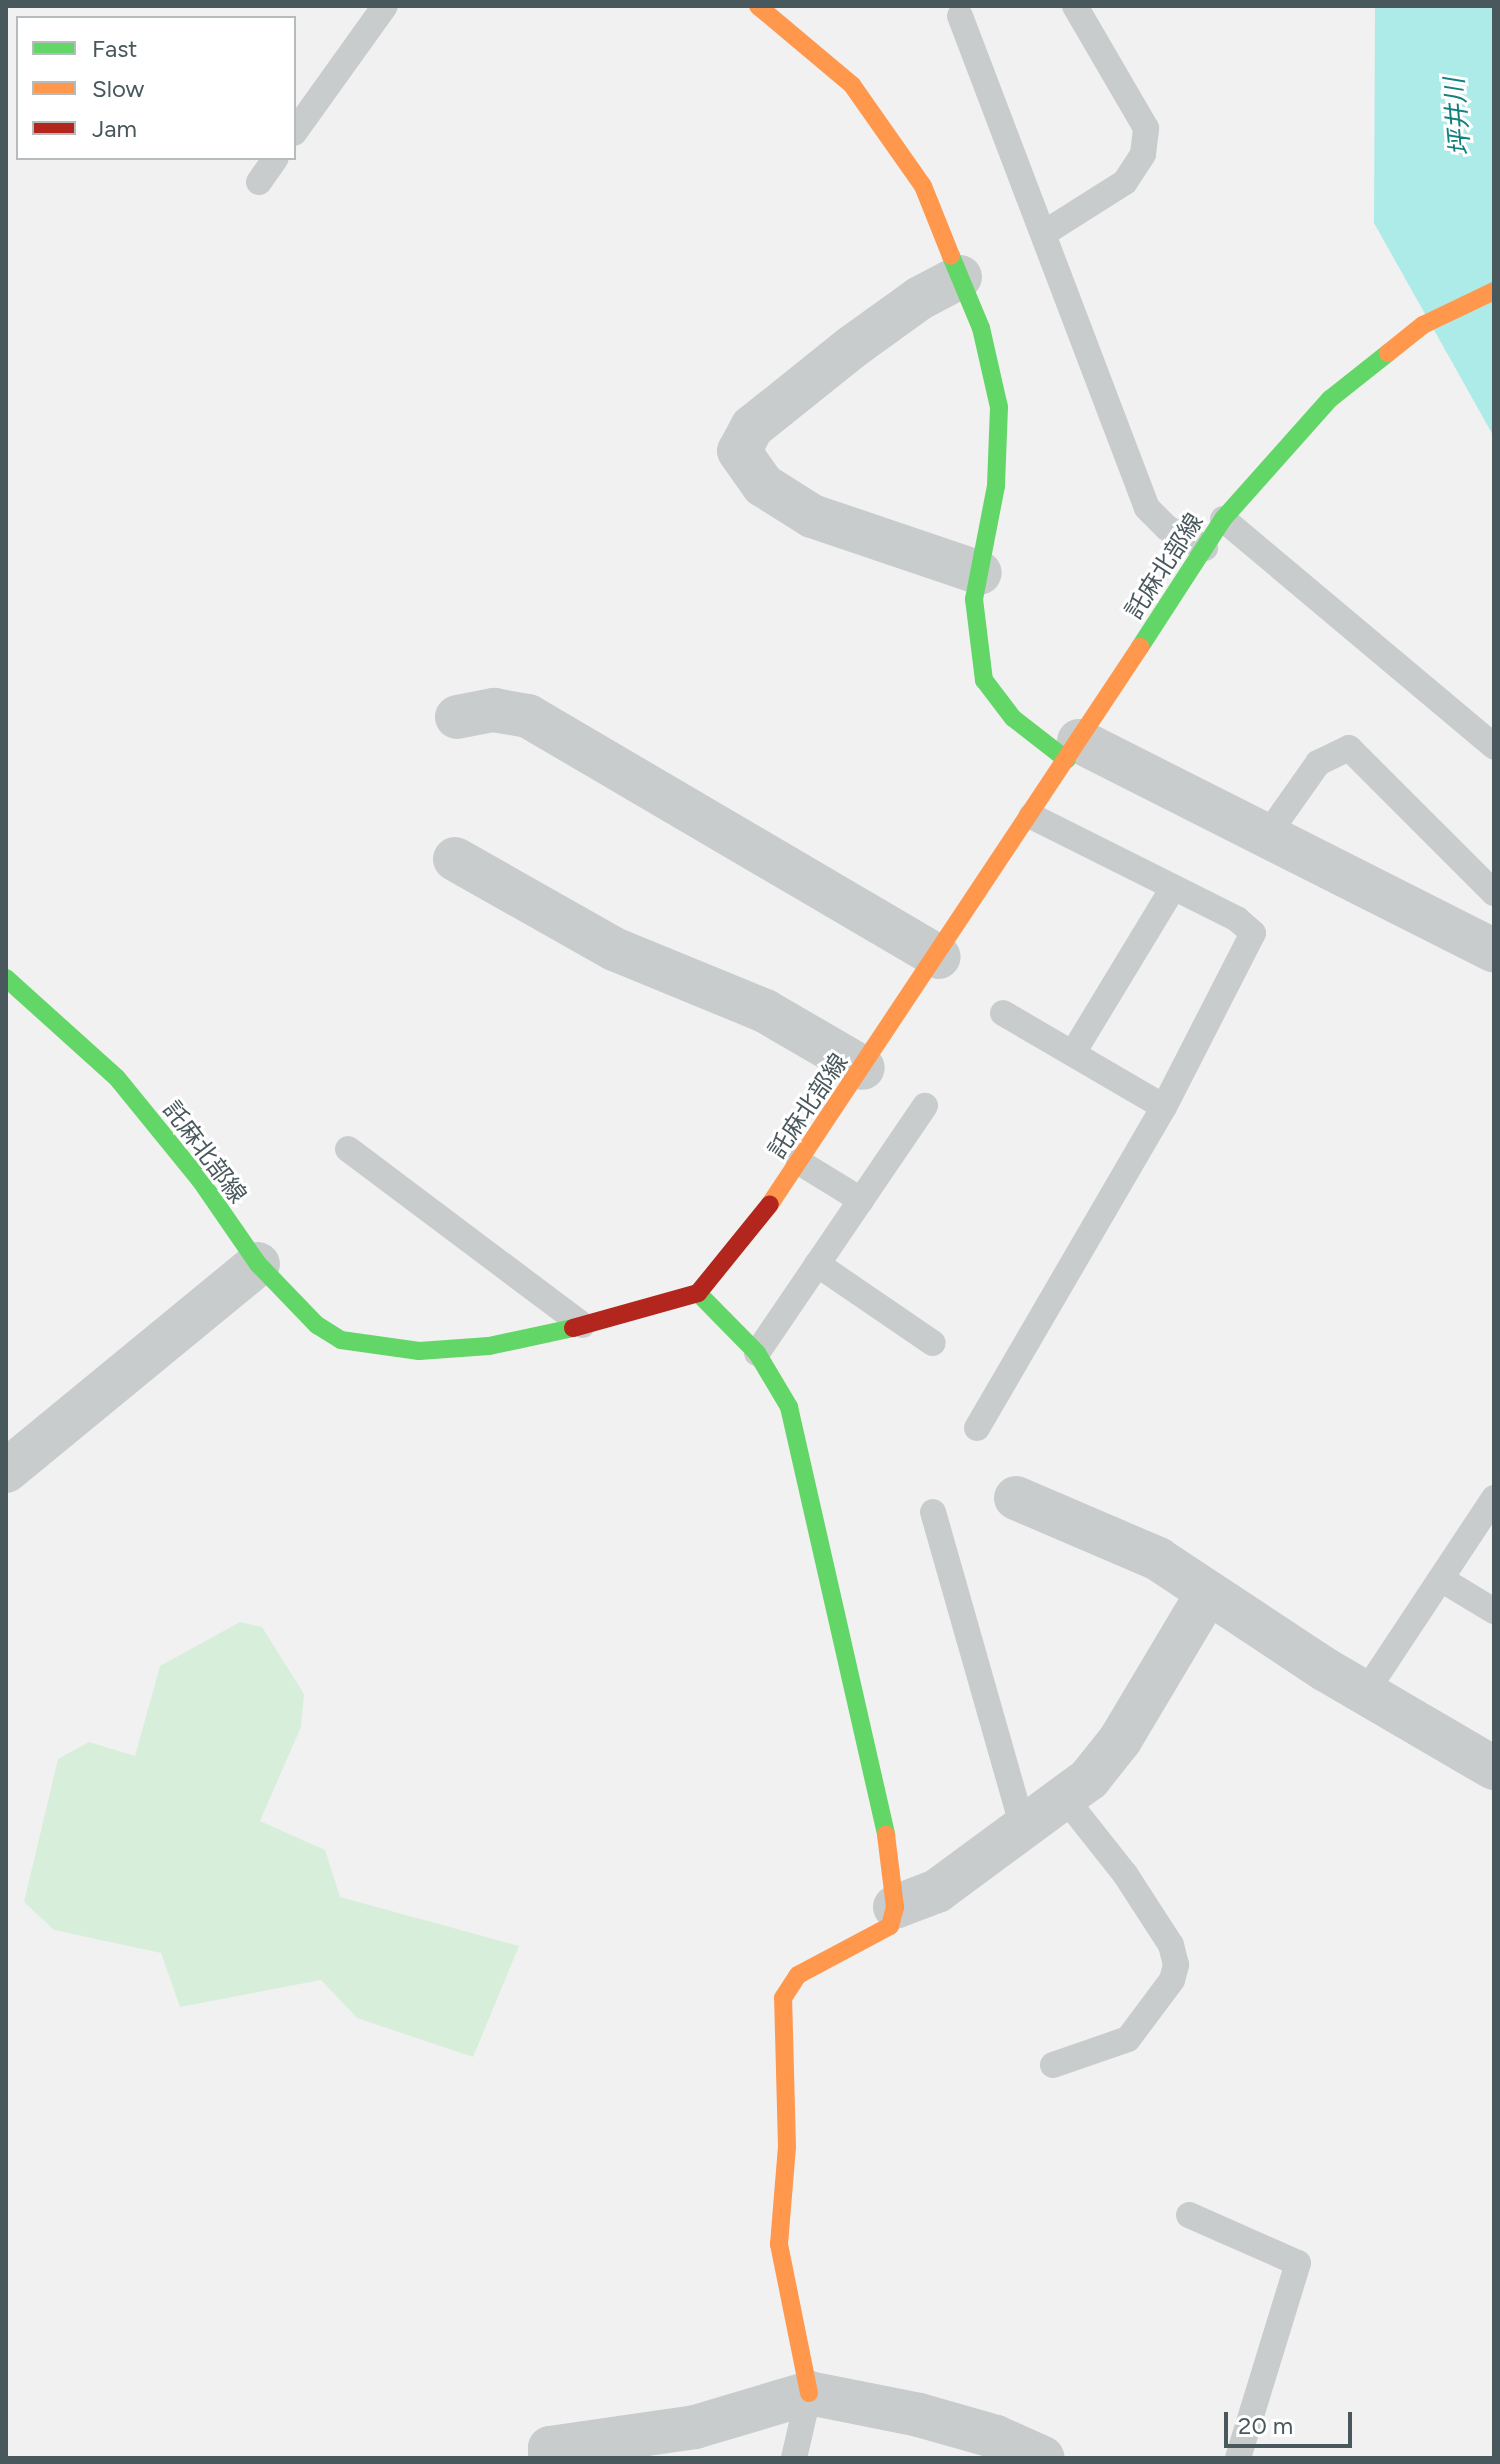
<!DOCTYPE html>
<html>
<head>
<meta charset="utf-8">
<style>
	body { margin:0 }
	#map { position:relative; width:1500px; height:2464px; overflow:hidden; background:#f1f1f1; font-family:Figtree,"Noto Sans JP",sans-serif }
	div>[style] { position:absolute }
	.green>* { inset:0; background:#d7efda }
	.water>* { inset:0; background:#adebe9 }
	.lane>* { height:26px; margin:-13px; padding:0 13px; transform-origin:13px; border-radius:13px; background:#c8cccd }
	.street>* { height:44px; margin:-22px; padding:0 22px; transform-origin:22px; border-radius:22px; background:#c8cccd }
	.fast>* { height:18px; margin:-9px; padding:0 9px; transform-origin:9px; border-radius:9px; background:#63d668 }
	.slow>* { height:18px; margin:-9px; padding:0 9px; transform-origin:9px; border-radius:9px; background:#ff974d }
	.jam>* { height:18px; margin:-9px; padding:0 9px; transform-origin:9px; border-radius:9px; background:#b3261e }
	span { translate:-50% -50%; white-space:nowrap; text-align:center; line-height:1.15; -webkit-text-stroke:6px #fff; paint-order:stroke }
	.street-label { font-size:24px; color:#49585d }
	.water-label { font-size:26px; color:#12807e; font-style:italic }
	.frame { position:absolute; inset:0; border:8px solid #49585d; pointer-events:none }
	.legend { position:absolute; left:16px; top:16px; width:280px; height:144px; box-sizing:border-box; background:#fff; border:2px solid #b6bcbe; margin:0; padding:10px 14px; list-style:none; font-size:24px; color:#49585d }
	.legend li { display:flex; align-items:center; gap:16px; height:40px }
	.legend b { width:40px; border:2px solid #b6bcbe }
	.scale { position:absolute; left:1224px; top:2412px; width:128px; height:36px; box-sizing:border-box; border:4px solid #49585d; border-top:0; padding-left:10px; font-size:24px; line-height:28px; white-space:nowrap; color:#49585d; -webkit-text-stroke:6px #fff; paint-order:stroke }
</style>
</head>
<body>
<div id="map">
	<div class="green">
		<div style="clip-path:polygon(240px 1622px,262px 1627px,304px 1694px,301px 1727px,260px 1821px,325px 1850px,340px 1897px,519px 1946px,473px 2057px,357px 2018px,321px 1980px,180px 2007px,161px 1953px,54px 1930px,24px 1902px,58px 1759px,89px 1742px,135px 1756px,160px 1666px)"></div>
	</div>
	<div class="water">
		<div style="clip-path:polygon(1375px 6px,1494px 6px,1494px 437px,1374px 223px)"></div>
	</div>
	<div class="lane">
		<div style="left:960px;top:16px;width:526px;rotate:69.19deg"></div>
		<div style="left:1147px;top:508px;width:28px;rotate:45deg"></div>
		<div style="left:1167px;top:528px;width:43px;rotate:27.8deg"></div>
		<div style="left:294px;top:133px;width:156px;rotate:-54.4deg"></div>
		<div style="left:259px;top:182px;width:29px;rotate:-55deg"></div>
		<div style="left:1046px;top:232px;width:93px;rotate:-32.3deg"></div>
		<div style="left:1125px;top:182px;width:33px;rotate:-57deg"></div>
		<div style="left:1143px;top:154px;width:26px;rotate:-83deg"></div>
		<div style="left:1146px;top:128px;width:141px;rotate:-120.2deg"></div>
		<div style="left:1223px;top:519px;width:354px;rotate:40deg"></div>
		<div style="left:1268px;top:834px;width:87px;rotate:-54.8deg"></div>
		<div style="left:1318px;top:763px;width:34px;rotate:-26deg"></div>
		<div style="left:1349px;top:748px;width:205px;rotate:45deg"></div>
		<div style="left:1003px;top:1013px;width:186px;rotate:30.3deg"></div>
		<div style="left:1073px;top:1053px;width:193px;rotate:-58.8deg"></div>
		<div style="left:348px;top:1149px;width:293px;rotate:36.9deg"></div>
		<div style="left:799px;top:1162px;width:73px;rotate:31.5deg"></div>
		<div style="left:817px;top:1264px;width:140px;rotate:34.3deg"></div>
		<div style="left:757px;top:1353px;width:299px;rotate:-55.8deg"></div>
		<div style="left:977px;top:1428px;width:371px;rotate:-59.8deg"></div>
		<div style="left:1164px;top:1107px;width:195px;rotate:-62.9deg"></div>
		<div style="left:1253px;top:933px;width:21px;rotate:-139deg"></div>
		<div style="left:1237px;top:919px;width:230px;rotate:-153.4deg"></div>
		<div style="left:933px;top:1512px;width:329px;rotate:74.1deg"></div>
		<div style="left:1441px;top:1579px;width:62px;rotate:31.1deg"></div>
		<div style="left:1365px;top:1693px;width:234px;rotate:-56.5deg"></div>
		<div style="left:1053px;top:2065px;width:79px;rotate:-19.1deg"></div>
		<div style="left:1128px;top:2039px;width:74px;rotate:-53.3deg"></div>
		<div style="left:1172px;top:1980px;width:16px;rotate:-75deg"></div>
		<div style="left:1176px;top:1965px;width:21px;rotate:-104deg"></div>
		<div style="left:1171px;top:1945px;width:85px;rotate:-122.9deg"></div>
		<div style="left:1125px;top:1874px;width:98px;rotate:-128.4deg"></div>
		<div style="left:1189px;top:2215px;width:119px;rotate:23.8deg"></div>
		<div style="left:1298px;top:2263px;width:204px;rotate:107.1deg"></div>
		<div style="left:794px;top:2458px;width:67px;rotate:-77deg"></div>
	</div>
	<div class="street">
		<div style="left:960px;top:277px;width:45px;rotate:152.3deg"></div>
		<div style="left:920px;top:298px;width:84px;rotate:144.2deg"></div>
		<div style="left:852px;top:347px;width:128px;rotate:141.3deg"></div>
		<div style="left:752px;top:427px;width:27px;rotate:118deg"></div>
		<div style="left:739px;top:451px;width:42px;rotate:54.8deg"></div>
		<div style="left:763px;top:485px;width:58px;rotate:32.3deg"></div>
		<div style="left:812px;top:516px;width:177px;rotate:18.7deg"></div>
		<div style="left:457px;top:717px;width:38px;rotate:-11deg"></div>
		<div style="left:494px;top:710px;width:35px;rotate:10deg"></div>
		<div style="left:528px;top:716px;width:476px;rotate:30.4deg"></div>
		<div style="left:1079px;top:741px;width:465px;rotate:26.8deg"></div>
		<div style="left:455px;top:859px;width:183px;rotate:29.5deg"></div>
		<div style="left:614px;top:949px;width:163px;rotate:22.3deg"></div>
		<div style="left:765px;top:1011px;width:113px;rotate:30.2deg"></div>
		<div style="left:6px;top:1471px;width:326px;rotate:-39.4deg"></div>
		<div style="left:1016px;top:1498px;width:155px;rotate:23.2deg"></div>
		<div style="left:1158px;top:1559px;width:201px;rotate:33.5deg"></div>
		<div style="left:1326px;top:1670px;width:194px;rotate:30.3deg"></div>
		<div style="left:895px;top:1907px;width:45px;rotate:-20.9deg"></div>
		<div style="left:937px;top:1891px;width:189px;rotate:-36.4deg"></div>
		<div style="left:1089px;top:1779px;width:50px;rotate:-51.5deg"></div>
		<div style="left:1120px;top:1740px;width:170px;rotate:-59.2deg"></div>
		<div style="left:550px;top:2458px;width:10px;rotate:-90deg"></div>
		<div style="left:550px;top:2448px;width:147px;rotate:-8.2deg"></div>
		<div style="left:695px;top:2427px;width:119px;rotate:-16.6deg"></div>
		<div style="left:809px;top:2393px;width:112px;rotate:11.3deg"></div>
		<div style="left:919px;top:2415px;width:80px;rotate:15.9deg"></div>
		<div style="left:996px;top:2437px;width:51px;rotate:24.1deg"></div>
	</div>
	<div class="fast">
		<div style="left:951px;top:256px;width:78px;rotate:67.4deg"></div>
		<div style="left:981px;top:328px;width:81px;rotate:77.2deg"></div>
		<div style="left:999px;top:407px;width:79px;rotate:92.2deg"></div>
		<div style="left:996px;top:486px;width:115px;rotate:101deg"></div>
		<div style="left:974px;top:599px;width:82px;rotate:83deg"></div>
		<div style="left:984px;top:680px;width:48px;rotate:52.7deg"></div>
		<div style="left:1013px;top:718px;width:68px;rotate:37.9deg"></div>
		<div style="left:1140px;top:647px;width:153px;rotate:-57deg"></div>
		<div style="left:1223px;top:519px;width:161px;rotate:-48.3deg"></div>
		<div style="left:1330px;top:399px;width:74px;rotate:-38.4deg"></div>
		<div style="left:6px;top:978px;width:149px;rotate:42deg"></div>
		<div style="left:117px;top:1078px;width:132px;rotate:50.9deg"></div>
		<div style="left:200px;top:1180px;width:102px;rotate:55.4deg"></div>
		<div style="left:258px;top:1264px;width:85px;rotate:46deg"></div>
		<div style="left:317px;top:1325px;width:28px;rotate:32deg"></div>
		<div style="left:341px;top:1340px;width:79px;rotate:8deg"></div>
		<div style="left:419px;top:1351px;width:70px;rotate:-4.1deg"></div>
		<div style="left:489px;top:1346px;width:86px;rotate:-12.1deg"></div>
		<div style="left:698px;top:1293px;width:84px;rotate:45.5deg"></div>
		<div style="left:757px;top:1353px;width:63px;rotate:59.3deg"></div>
		<div style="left:789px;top:1407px;width:439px;rotate:77.2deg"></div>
	</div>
	<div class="slow">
		<div style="left:758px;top:6px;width:123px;rotate:40deg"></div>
		<div style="left:852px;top:85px;width:123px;rotate:54.9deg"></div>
		<div style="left:923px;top:186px;width:75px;rotate:68.2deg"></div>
		<div style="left:1388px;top:353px;width:45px;rotate:-38.7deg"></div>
		<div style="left:1423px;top:325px;width:79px;rotate:-25.6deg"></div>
		<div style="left:770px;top:1204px;width:669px;rotate:-56.4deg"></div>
		<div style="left:809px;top:2393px;width:152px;rotate:-101.4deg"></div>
		<div style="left:779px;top:2244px;width:97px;rotate:-85.3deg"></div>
		<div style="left:787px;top:2147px;width:149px;rotate:-91.5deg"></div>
		<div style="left:783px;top:1998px;width:27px;rotate:-57deg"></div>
		<div style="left:798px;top:1975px;width:104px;rotate:-28deg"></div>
		<div style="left:890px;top:1926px;width:20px;rotate:-75deg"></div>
		<div style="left:895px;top:1907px;width:73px;rotate:-97.1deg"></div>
	</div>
	<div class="jam">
		<div style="left:573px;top:1328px;width:130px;rotate:-15.6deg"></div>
		<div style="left:698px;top:1293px;width:114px;rotate:-51deg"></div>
	</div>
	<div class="street-label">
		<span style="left:1164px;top:566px;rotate:-57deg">託麻北部線</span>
		<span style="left:808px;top:1106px;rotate:-56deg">託麻北部線</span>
		<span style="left:205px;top:1152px;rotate:53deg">託麻北部線</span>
	</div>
	<div class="water-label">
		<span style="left:1458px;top:117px;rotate:-95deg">坪井川</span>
	</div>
	<div class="frame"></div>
	<ul class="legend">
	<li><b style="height:10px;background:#63d668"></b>Fast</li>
	<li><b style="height:10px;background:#ff974d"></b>Slow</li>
	<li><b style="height:10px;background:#b3261e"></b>Jam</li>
	</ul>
	<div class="scale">20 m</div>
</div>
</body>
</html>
